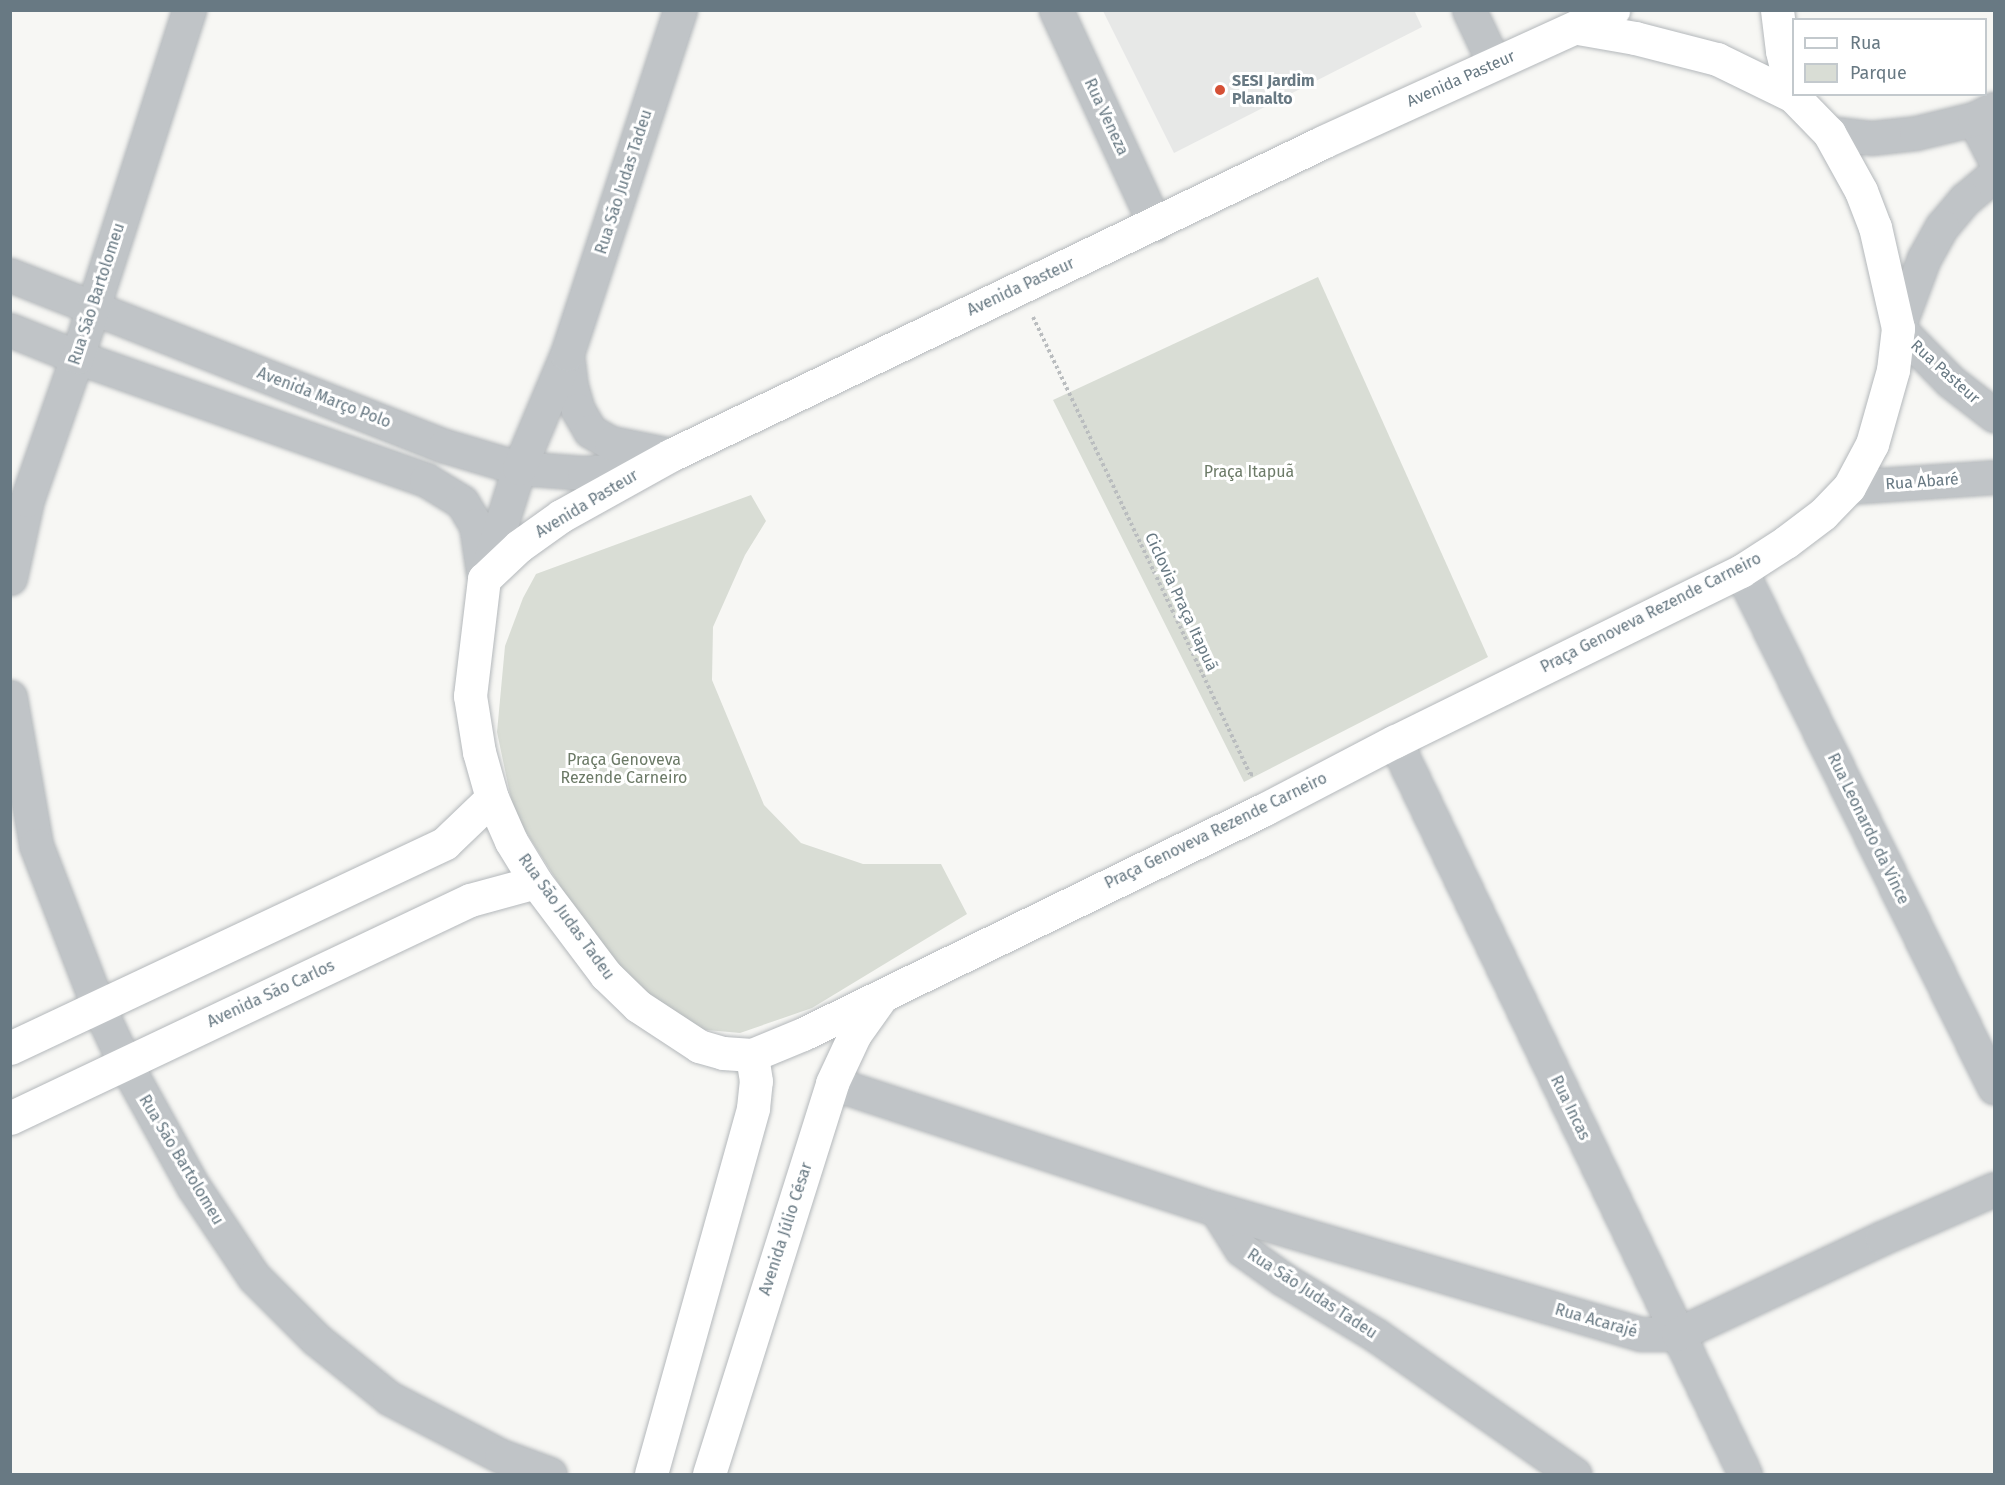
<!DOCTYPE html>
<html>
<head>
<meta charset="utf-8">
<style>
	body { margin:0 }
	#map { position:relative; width:2005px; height:1485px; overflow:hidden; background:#f7f7f4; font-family:"Fira Sans",sans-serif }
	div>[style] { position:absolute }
	.built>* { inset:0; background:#e7e8e7 }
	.green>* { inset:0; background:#d9ddd5 }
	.path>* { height:4px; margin-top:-2px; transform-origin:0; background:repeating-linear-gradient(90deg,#babdbf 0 3px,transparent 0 6px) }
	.roads { filter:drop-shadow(0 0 2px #b4b8bb) drop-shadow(0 0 2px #b4b8bb) }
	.minor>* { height:33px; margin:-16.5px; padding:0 16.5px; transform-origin:16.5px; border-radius:16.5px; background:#c0c4c7 }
	.major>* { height:33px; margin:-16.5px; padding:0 16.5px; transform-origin:16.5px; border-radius:16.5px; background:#fff }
	.dots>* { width:16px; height:16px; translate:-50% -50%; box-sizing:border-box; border:3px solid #fff; border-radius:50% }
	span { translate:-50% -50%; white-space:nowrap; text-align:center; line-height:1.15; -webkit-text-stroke:6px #fff; paint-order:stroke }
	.street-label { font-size:16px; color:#687983 }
	.poi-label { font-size:16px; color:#687983; font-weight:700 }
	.left { translate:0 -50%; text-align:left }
	.park-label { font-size:16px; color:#6c7a67 }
	.frame { position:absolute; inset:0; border:12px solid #687983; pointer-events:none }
	.legend { position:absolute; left:1792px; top:18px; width:195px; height:78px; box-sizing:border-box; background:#fff; border:2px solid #c3c9cd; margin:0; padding:8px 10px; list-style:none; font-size:18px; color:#687983 }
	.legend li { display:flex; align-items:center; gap:12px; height:30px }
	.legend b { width:30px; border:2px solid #c3c9cd }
</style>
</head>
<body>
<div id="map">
	<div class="built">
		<div style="clip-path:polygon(1414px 10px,1422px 27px,1174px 153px,1103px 11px)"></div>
	</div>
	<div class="green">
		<div style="clip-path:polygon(1318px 277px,1488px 657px,1244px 782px,1053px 400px)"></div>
		<div style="clip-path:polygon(751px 495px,766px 521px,745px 555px,713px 627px,712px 680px,764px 805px,801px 843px,863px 864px,941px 864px,967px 914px,812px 1008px,740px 1033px,696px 1029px,621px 982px,514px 813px,497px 732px,505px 646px,523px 598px,536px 574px)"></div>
	</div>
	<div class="path">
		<div style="left:1033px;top:317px;width:506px;rotate:64.6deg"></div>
		<div style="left:1250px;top:774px;width:6px;rotate:9deg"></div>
	</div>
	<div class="roads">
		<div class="minor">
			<div style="left:1056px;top:10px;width:236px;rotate:65.2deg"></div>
			<div style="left:1469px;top:10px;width:59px;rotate:64.7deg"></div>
			<div style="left:1974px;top:119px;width:44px;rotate:62.9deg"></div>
			<div style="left:1829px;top:133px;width:42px;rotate:6.8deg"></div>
			<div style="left:1871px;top:138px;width:45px;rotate:-6.3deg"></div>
			<div style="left:1916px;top:133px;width:60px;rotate:-13.6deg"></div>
			<div style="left:1974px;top:119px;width:22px;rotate:-27deg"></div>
			<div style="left:1994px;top:175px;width:38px;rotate:140deg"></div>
			<div style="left:1965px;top:199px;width:35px;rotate:130deg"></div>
			<div style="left:1942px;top:226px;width:37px;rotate:119deg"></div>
			<div style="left:1924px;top:258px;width:75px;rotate:110.4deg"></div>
			<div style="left:1898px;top:328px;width:74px;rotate:45.5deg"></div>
			<div style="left:1950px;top:381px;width:56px;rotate:37.7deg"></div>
			<div style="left:10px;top:275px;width:467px;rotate:21.5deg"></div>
			<div style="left:445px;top:446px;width:77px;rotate:16.6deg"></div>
			<div style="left:519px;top:468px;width:65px;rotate:4.4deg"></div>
			<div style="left:584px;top:473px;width:63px;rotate:-5.4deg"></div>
			<div style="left:10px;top:330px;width:72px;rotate:21.9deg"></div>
			<div style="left:77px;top:357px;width:370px;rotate:19.4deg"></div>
			<div style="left:426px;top:480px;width:42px;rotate:31.4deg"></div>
			<div style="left:462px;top:502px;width:27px;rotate:59deg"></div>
			<div style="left:476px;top:525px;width:49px;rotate:81.7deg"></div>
			<div style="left:567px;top:354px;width:32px;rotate:83deg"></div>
			<div style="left:571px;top:386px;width:25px;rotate:74deg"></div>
			<div style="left:578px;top:410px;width:24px;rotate:60deg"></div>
			<div style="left:590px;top:431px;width:24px;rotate:30deg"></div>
			<div style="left:611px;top:443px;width:61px;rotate:11.3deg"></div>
			<div style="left:1849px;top:487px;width:145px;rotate:-3.9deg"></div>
			<div style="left:1741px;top:571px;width:575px;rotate:63.88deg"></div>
			<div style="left:10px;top:578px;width:80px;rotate:-77.7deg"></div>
			<div style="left:27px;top:500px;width:151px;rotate:-70.7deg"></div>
			<div style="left:77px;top:357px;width:365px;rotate:-72.1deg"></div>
			<div style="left:484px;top:579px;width:116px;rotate:-72.5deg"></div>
			<div style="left:519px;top:468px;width:124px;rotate:-67.2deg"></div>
			<div style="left:567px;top:354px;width:362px;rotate:-71.8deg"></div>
			<div style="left:10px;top:697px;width:150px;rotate:80deg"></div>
			<div style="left:36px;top:845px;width:173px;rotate:68.9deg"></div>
			<div style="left:98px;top:1006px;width:63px;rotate:64.7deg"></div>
			<div style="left:125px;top:1063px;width:141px;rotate:61.1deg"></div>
			<div style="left:193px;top:1186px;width:110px;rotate:56.2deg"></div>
			<div style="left:254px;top:1277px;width:88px;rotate:45deg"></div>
			<div style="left:316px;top:1339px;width:94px;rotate:38.9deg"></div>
			<div style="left:389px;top:1398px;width:126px;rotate:27.4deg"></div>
			<div style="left:501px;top:1456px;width:52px;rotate:20.2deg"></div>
			<div style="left:1395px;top:741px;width:812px;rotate:64.48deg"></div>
			<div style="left:832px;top:1083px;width:404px;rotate:18.2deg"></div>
			<div style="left:1216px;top:1209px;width:443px;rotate:16.4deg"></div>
			<div style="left:1641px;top:1334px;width:37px"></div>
			<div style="left:1678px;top:1334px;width:225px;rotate:-25.2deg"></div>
			<div style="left:1882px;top:1238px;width:122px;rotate:-23.6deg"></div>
			<div style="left:1216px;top:1209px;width:47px;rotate:58deg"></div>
			<div style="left:1241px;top:1249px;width:52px;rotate:35.5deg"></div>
			<div style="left:1283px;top:1279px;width:110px;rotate:31.2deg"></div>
			<div style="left:1377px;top:1336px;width:241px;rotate:35deg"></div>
		</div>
		<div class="major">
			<div style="left:1777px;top:10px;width:41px;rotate:83deg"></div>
			<div style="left:1782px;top:51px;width:46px;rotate:76.3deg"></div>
			<div style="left:1578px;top:28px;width:58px;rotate:10deg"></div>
			<div style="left:1635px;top:38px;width:85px;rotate:14.4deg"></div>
			<div style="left:1717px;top:59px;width:85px;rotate:26deg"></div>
			<div style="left:1793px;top:96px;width:52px;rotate:45.8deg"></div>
			<div style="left:1829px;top:133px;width:66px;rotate:61.1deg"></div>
			<div style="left:1861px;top:191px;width:39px;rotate:69deg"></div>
			<div style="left:1875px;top:227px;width:104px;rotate:77.2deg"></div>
			<div style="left:1898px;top:328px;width:42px;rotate:96.8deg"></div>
			<div style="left:1893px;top:370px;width:77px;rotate:105.8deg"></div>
			<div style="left:1872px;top:444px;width:49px;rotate:118.1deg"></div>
			<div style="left:1849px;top:487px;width:37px;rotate:134deg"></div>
			<div style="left:1823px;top:514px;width:46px;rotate:142.9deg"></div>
			<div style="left:1786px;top:542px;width:54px;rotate:147.2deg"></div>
			<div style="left:1741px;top:571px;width:386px;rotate:153.8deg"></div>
			<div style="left:1395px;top:741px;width:147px;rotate:152.4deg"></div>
			<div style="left:1265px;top:809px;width:514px;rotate:154.03deg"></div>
			<div style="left:803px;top:1034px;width:55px;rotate:157.6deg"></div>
			<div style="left:752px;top:1055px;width:29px;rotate:-176deg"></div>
			<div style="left:723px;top:1053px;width:25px;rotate:-164deg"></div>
			<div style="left:699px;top:1046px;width:73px;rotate:-146.7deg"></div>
			<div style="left:638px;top:1006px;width:45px;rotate:-135.9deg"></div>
			<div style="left:606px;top:975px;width:116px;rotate:-127deg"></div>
			<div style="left:536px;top:882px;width:48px;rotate:-121.4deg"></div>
			<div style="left:511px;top:841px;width:47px;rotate:-113.8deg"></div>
			<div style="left:492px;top:798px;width:48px;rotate:-105.8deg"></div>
			<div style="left:479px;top:752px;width:57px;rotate:-99.1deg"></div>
			<div style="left:470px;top:696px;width:118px;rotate:-83.2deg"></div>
			<div style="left:484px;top:579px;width:48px;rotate:-43.3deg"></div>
			<div style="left:519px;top:546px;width:52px;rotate:-35.5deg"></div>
			<div style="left:561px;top:516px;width:126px;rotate:-29deg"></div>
			<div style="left:671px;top:455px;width:723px;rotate:-25.64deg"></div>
			<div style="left:1323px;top:142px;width:319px;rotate:-24.5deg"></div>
			<div style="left:10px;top:1048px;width:481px;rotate:-25.2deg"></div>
			<div style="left:445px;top:843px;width:65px;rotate:-43.8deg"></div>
			<div style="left:10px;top:1118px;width:509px;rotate:-25.36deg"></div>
			<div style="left:470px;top:900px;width:68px;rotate:-15.3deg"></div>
			<div style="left:651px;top:1474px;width:380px;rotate:-74.4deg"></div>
			<div style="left:753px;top:1108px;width:27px;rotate:-84deg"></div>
			<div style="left:756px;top:1081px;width:26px;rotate:-99deg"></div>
			<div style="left:709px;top:1474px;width:410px;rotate:-72.5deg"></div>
			<div style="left:832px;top:1083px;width:54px;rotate:-64.9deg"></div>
			<div style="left:855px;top:1034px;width:47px;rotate:-54.6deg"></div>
		</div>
	</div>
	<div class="dots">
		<div style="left:1220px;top:90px;background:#d55036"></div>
	</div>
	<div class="street-label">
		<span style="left:1461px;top:79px;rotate:-24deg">Avenida Pasteur</span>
		<span style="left:1106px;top:117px;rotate:65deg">Rua Veneza</span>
		<span style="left:624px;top:182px;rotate:-72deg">Rua São Judas Tadeu</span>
		<span style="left:1021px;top:287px;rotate:-25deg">Avenida Pasteur</span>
		<span style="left:97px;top:294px;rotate:-72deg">Rua São Bartolomeu</span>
		<span style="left:1945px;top:372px;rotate:42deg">Rua Pasteur</span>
		<span style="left:324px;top:398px;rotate:21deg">Avenida Março Polo</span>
		<span style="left:1922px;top:482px;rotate:-4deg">Rua Abaré</span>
		<span style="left:587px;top:504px;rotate:-31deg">Avenida Pasteur</span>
		<span style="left:1181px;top:602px;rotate:65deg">Ciclovia Praça Itapuã</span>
		<span style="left:1651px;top:613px;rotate:-27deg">Praça Genoveva Rezende Carneiro</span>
		<span style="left:1868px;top:829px;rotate:64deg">Rua Leonardo da Vince</span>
		<span style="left:1216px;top:831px;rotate:-26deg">Praça Genoveva Rezende Carneiro</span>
		<span style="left:566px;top:917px;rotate:54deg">Rua São Judas Tadeu</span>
		<span style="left:271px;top:994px;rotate:-25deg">Avenida São Carlos</span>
		<span style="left:1570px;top:1108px;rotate:64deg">Rua Incas</span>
		<span style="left:181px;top:1160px;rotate:59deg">Rua São Bartolomeu</span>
		<span style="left:786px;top:1229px;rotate:-72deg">Avenida Júlio César</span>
		<span style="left:1312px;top:1294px;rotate:33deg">Rua São Judas Tadeu</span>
		<span style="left:1596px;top:1321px;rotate:16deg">Rua Acarajé</span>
	</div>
	<div class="poi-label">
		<span class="left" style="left:1232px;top:90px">SESI Jardim<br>Planalto</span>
	</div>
	<div class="park-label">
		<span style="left:1249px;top:472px">Praça Itapuã</span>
		<span style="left:624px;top:769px">Praça Genoveva<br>Rezende Carneiro</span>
	</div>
	<div class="frame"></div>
	<ul class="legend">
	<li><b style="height:8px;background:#fff"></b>Rua</li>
	<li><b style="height:16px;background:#d9ddd5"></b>Parque</li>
	</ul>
</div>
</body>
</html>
